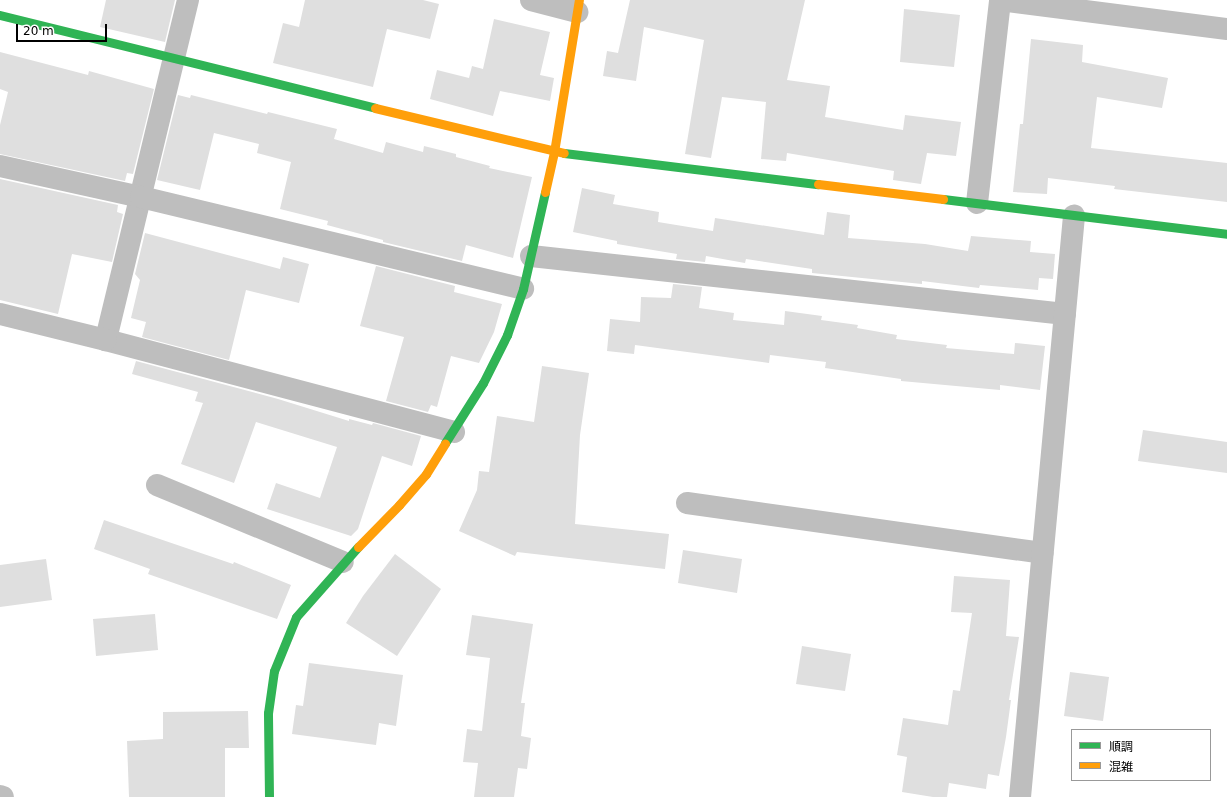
<!DOCTYPE html>
<html>
<head>
<meta charset="utf-8">
<style>
	body { margin:0 }
	#map { position:relative; width:1227px; height:797px; overflow:hidden; background:#fff; font-family:"DejaVu Sans","Noto Sans JP",sans-serif }
	div>[style] { position:absolute }
	.building>* { inset:0; background:#dfdfdf }
	.street>* { height:22px; margin:-11px; padding:0 11px; transform-origin:11px; border-radius:11px; background:#bebebe }
	.fast>* { height:9px; margin:-4.5px; padding:0 4.5px; transform-origin:4.5px; border-radius:4.5px; background:#30b455 }
	.slow>* { height:9px; margin:-4.5px; padding:0 4.5px; transform-origin:4.5px; border-radius:4.5px; background:#ff9f0a }
	span { translate:-50% -50%; white-space:nowrap; text-align:center; line-height:1.15; -webkit-text-stroke:3.5px #fff; paint-order:stroke }
	.legend { position:absolute; left:1071px; top:729px; width:140px; height:52px; box-sizing:border-box; background:#fff; border:1px solid #999; margin:0; padding:5px 7px; list-style:none; font-size:12px; color:#000 }
	.legend li { display:flex; align-items:center; gap:8px; height:20px }
	.legend b { width:20px; border:1px solid #999 }
	.scale { position:absolute; left:16px; top:24px; width:91px; height:18px; box-sizing:border-box; border:2px solid #000; border-top:0; padding-left:5px; font-size:12px; line-height:14px; white-space:nowrap; color:#000; -webkit-text-stroke:3px #fff; paint-order:stroke }
</style>
</head>
<body>
<div id="map">
	<div class="building">
		<div style="clip-path:polygon(106px 0,175px 0,165px 42px,100px 27px)"></div>
		<div style="clip-path:polygon(305px 0,423px 0,439px 4px,430px 39px,387px 29px,373px 87px,273px 63px,283px 23px,299px 27px)"></div>
		<div style="clip-path:polygon(630px 0,805px 0,787px 80px,830px 86px,825px 117px,903px 130px,905px 115px,961px 122px,956px 156px,927px 153px,921px 184px,893px 180px,894px 171px,787px 153px,786px 161px,761px 159px,766px 102px,722px 97px,711px 158px,685px 154px,704px 40px,644px 27px,636px 81px,603px 76px,607px 51px,618px 53px)"></div>
		<div style="clip-path:polygon(904px 9px,960px 15px,954px 67px,900px 62px)"></div>
		<div style="clip-path:polygon(494px 19px,550px 32px,540px 75px,554px 78px,550px 101px,500px 91px,493px 116px,430px 99px,437px 70px,469px 78px,472px 66px,483px 69px)"></div>
		<div style="clip-path:polygon(1031px 39px,1083px 45px,1082px 62px,1168px 78px,1162px 108px,1097px 97px,1091px 148px,1227px 163px,1227px 202px,1114px 189px,1115px 186px,1048px 178px,1047px 194px,1013px 192px,1020px 124px,1023px 124px)"></div>
		<div style="clip-path:polygon(0 52px,88px 75px,89px 71px,154px 89px,133px 174px,127px 173px,125px 181px,0 154px,0 125px,8px 92px,0 89px)"></div>
		<div style="clip-path:polygon(178px 95px,190px 98px,191px 95px,267px 114px,268px 112px,337px 129px,334px 139px,383px 153px,386px 142px,423px 152px,424px 146px,456px 154px,456px 157px,490px 166px,489px 168px,532px 177px,513px 258px,466px 245px,462px 261px,383px 242px,383px 240px,327px 225px,328px 221px,280px 209px,291px 162px,257px 153px,259px 144px,214px 133px,200px 190px,157px 180px)"></div>
		<div style="clip-path:polygon(0 179px,118px 205px,117px 212px,123px 214px,112px 262px,72px 254px,58px 314px,0 300px)"></div>
		<div style="clip-path:polygon(582px 188px,615px 195px,613px 204px,659px 212px,658px 222px,713px 231px,715px 218px,824px 235px,827px 212px,850px 215px,848px 238px,925px 244px,968px 251px,971px 236px,1031px 241px,1030px 252px,1055px 254px,1053px 279px,1039px 278px,1038px 290px,980px 285px,979px 288px,922px 281px,922px 284px,812px 273px,812px 269px,746px 259px,745px 263px,706px 256px,705px 262px,676px 259px,677px 254px,617px 244px,617px 241px,573px 232px)"></div>
		<div style="clip-path:polygon(145px 233px,280px 269px,283px 257px,309px 264px,299px 303px,246px 290px,229px 360px,142px 337px,146px 322px,131px 318px,140px 280px,135px 274px)"></div>
		<div style="clip-path:polygon(376px 266px,455px 286px,454px 292px,502px 304px,494px 332px,479px 363px,451px 356px,437px 407px,431px 405px,428px 412px,386px 401px,404px 337px,360px 326px)"></div>
		<div style="clip-path:polygon(673px 284px,702px 287px,699px 308px,734px 313px,733px 320px,784px 325px,785px 311px,822px 316px,821px 320px,858px 325px,857px 328px,897px 335px,896px 339px,947px 345px,946px 348px,1014px 354px,1015px 343px,1045px 346px,1040px 390px,1000px 385px,1000px 390px,901px 381px,901px 379px,825px 368px,826px 362px,770px 355px,769px 363px,635px 345px,634px 354px,607px 351px,610px 319px,640px 322px,641px 297px,671px 298px)"></div>
		<div style="clip-path:polygon(136px 361px,278px 399px,349px 421px,349px 419px,372px 425px,373px 423px,421px 436px,412px 466px,382px 456px,358px 529px,351px 536px,267px 509px,276px 483px,320px 498px,337px 447px,256px 422px,234px 483px,181px 464px,203px 403px,195px 401px,198px 392px,132px 374px)"></div>
		<div style="clip-path:polygon(542px 366px,589px 373px,580px 435px,575px 524px,669px 534px,665px 569px,517px 552px,515px 556px,459px 531px,477px 490px,479px 471px,489px 472px,497px 416px,534px 422px)"></div>
		<div style="clip-path:polygon(1143px 430px,1227px 442px,1227px 473px,1138px 461px)"></div>
		<div style="clip-path:polygon(104px 520px,233px 564px,234px 562px,291px 585px,277px 619px,148px 574px,150px 569px,94px 549px)"></div>
		<div style="clip-path:polygon(683px 550px,742px 559px,737px 593px,678px 583px)"></div>
		<div style="clip-path:polygon(395px 554px,441px 589px,397px 656px,346px 623px,363px 596px)"></div>
		<div style="clip-path:polygon(46px 559px,52px 600px,0 607px,0 565px)"></div>
		<div style="clip-path:polygon(954px 576px,1010px 580px,1006px 636px,1019px 637px,1009px 700px,1011px 700px,1006px 737px,999px 776px,988px 774px,986px 789px,949px 783px,947px 797px,933px 797px,902px 792px,907px 757px,897px 755px,903px 718px,948px 725px,953px 690px,960px 691px,972px 613px,951px 612px)"></div>
		<div style="clip-path:polygon(155px 614px,158px 650px,96px 656px,93px 619px)"></div>
		<div style="clip-path:polygon(472px 615px,533px 624px,521px 703px,525px 703px,521px 736px,531px 738px,527px 769px,518px 768px,514px 797px,474px 797px,478px 763px,463px 762px,467px 729px,482px 731px,490px 658px,466px 655px)"></div>
		<div style="clip-path:polygon(802px 646px,851px 654px,845px 691px,796px 684px)"></div>
		<div style="clip-path:polygon(309px 663px,403px 675px,396px 726px,379px 723px,376px 745px,292px 734px,296px 705px,303px 706px)"></div>
		<div style="clip-path:polygon(1070px 672px,1109px 677px,1103px 721px,1064px 716px)"></div>
		<div style="clip-path:polygon(248px 711px,249px 748px,225px 748px,225px 797px,129px 797px,127px 741px,163px 739px,163px 712px)"></div>
	</div>
	<div class="street">
		<div style="left:188px;top:0;width:350px;rotate:103.6deg"></div>
		<div style="left:106px;top:340px;width:360px;rotate:14.8deg"></div>
		<div style="left:531px;top:0;width:48px;rotate:14.6deg"></div>
		<div style="left:1000px;top:0;width:229px;rotate:7.3deg"></div>
		<div style="left:0;top:166px;width:144px;rotate:12.4deg"></div>
		<div style="left:141px;top:197px;width:393px;rotate:13.5deg"></div>
		<div style="left:977px;top:203px;width:204px;rotate:-83.5deg"></div>
		<div style="left:531px;top:256px;width:537px;rotate:6.2deg"></div>
		<div style="left:0;top:314px;width:109px;rotate:13.8deg"></div>
		<div style="left:157px;top:485px;width:201px;rotate:22.5deg"></div>
		<div style="left:687px;top:503px;width:359px;rotate:8deg"></div>
		<div style="left:0;top:796px;width:3px;rotate:18deg"></div>
		<div style="left:1020px;top:797px;width:584px;rotate:-84.69deg"></div>
	</div>
	<div class="fast">
		<div style="left:0;top:15px;width:386px;rotate:13.9deg"></div>
		<div style="left:564px;top:153px;width:256px;rotate:7deg"></div>
		<div style="left:943px;top:199px;width:286px;rotate:7deg"></div>
		<div style="left:445px;top:443px;width:71px;rotate:-57.7deg"></div>
		<div style="left:483px;top:383px;width:54px;rotate:-63.4deg"></div>
		<div style="left:507px;top:335px;width:49px;rotate:-70.8deg"></div>
		<div style="left:523px;top:289px;width:99px;rotate:-77.2deg"></div>
		<div style="left:269px;top:797px;width:84px;rotate:-90.7deg"></div>
		<div style="left:268px;top:713px;width:42px;rotate:-81.9deg"></div>
		<div style="left:274px;top:671px;width:58px;rotate:-67.8deg"></div>
		<div style="left:296px;top:617px;width:94px;rotate:-48.5deg"></div>
	</div>
	<div class="slow">
		<div style="left:375px;top:108px;width:194px;rotate:13.4deg"></div>
		<div style="left:818px;top:184px;width:126px;rotate:6.8deg"></div>
		<div style="left:545px;top:192px;width:41px;rotate:-77.3deg"></div>
		<div style="left:554px;top:152px;width:154px;rotate:-80.7deg"></div>
		<div style="left:358px;top:547px;width:59px;rotate:-45.7deg"></div>
		<div style="left:399px;top:505px;width:41px;rotate:-48.9deg"></div>
		<div style="left:426px;top:474px;width:36px;rotate:-58deg"></div>
	</div>
	<ul class="legend">
	<li><b style="height:5px;background:#30b455"></b>順調</li>
	<li><b style="height:5px;background:#ff9f0a"></b>混雑</li>
	</ul>
	<div class="scale">20 m</div>
</div>
</body>
</html>
